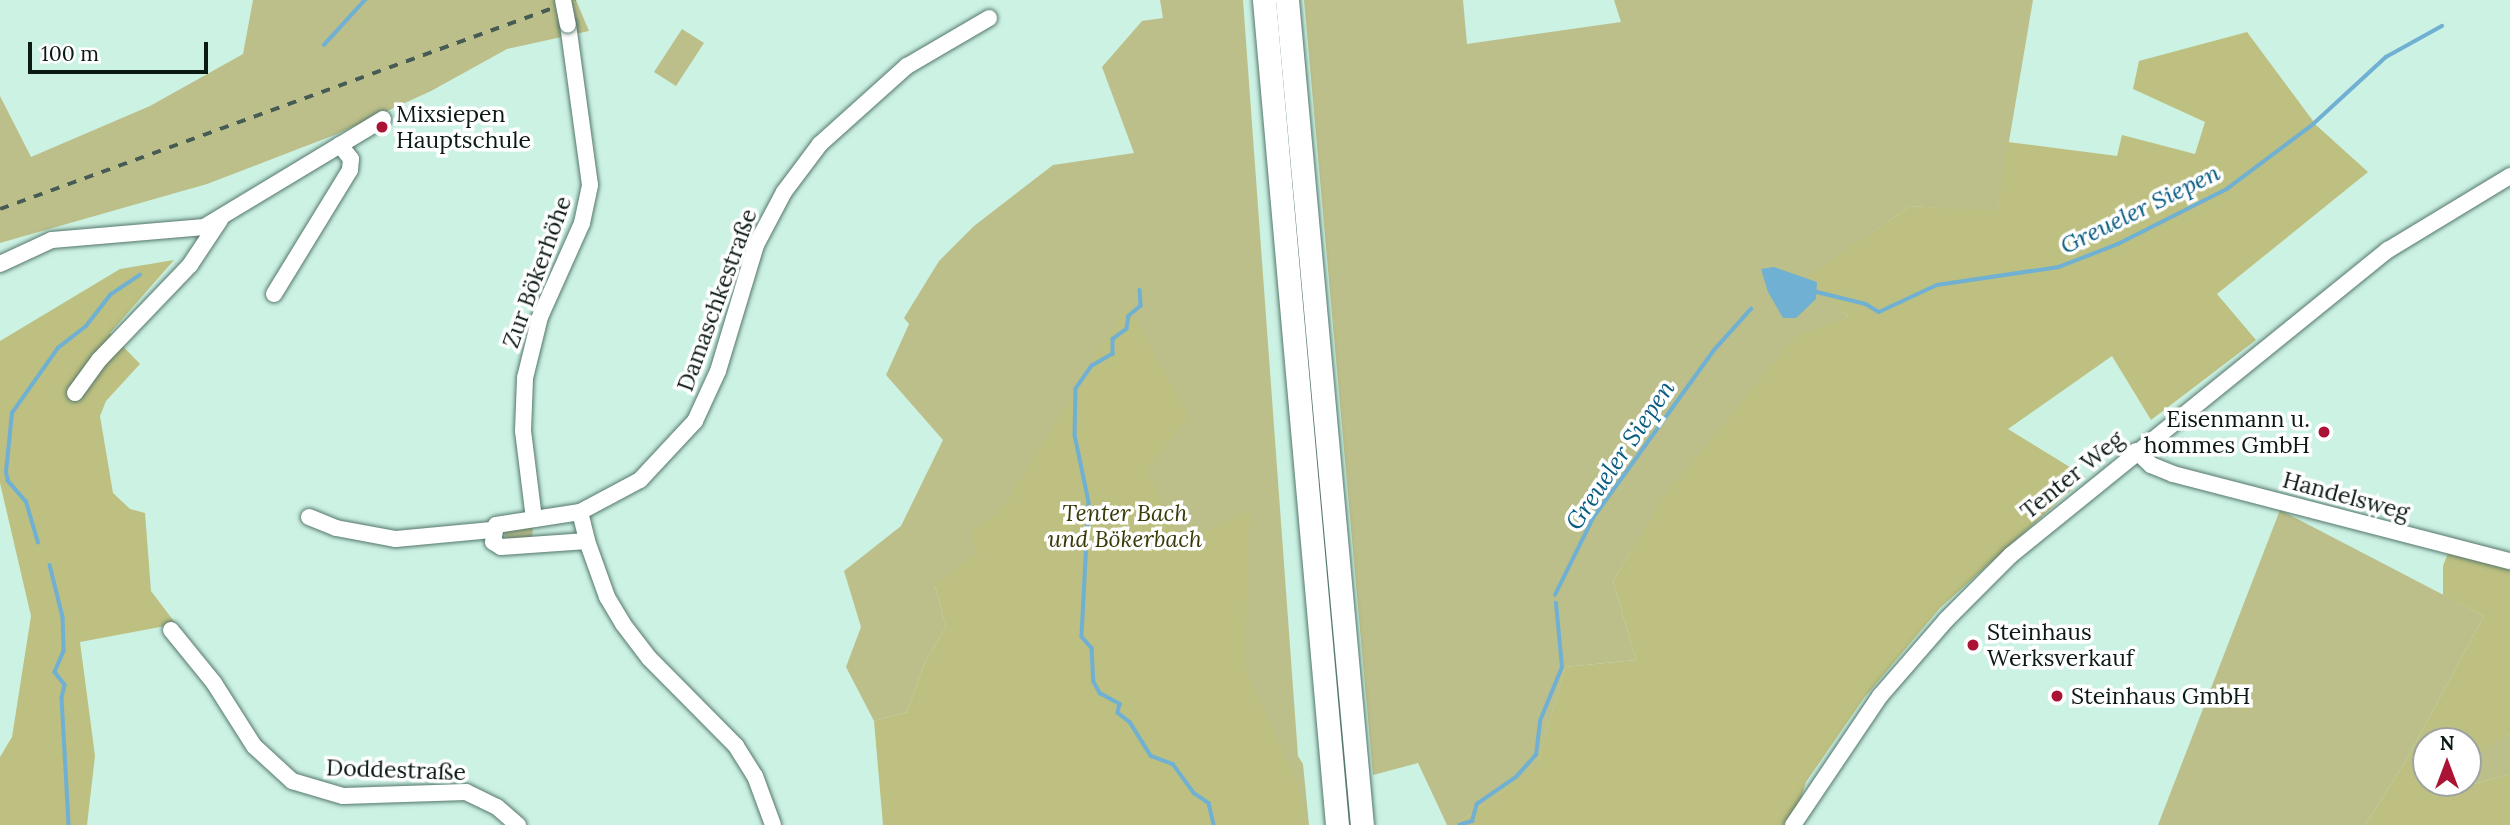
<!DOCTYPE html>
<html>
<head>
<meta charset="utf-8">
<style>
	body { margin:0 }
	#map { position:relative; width:2510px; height:825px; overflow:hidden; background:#ccf2e4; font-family:Lora,serif }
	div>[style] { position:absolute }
	.green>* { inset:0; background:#bcbf89 }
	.forest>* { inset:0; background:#bdc080 }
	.water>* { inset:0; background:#6fb0d3 }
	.stream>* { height:3.5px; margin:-1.75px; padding:0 1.75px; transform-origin:1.75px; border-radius:1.75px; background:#6fb0d3 }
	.roads { filter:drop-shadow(0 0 2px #55776b) drop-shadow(0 0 2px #55776b) }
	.minor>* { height:16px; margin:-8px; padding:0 8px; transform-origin:8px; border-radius:8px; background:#fff }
	.highway>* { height:23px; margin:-11.5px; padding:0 11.5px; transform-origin:11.5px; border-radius:11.5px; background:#fff }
	.rail>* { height:3.5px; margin-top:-1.75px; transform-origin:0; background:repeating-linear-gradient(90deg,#455b53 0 9px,transparent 0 18px) }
	.bridges { filter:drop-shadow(0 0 2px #55776b) drop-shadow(0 0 2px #55776b) }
	.minor-bridge>* { height:16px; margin:-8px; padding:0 8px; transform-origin:8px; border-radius:8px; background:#fff }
	.dots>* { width:19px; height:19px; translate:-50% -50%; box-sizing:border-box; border:4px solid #fff; border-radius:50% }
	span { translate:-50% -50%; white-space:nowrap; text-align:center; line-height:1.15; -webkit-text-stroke:7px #fff; paint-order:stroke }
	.poi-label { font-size:23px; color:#0c1a15 }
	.left { translate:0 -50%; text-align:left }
	.right { translate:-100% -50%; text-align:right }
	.street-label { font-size:23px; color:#0c1a15 }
	.park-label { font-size:23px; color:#393a07; font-style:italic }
	.water-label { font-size:24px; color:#085c80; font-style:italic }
	.north { position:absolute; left:2412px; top:727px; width:70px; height:70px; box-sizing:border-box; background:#fff; border:2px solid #9ea3a1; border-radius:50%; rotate:0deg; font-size:19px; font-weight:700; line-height:28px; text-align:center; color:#0c1a15 }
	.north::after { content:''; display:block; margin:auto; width:24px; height:32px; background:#aa1334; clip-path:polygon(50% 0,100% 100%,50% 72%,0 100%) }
	.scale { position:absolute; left:28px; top:42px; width:180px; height:32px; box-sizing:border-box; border:4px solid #0c1a15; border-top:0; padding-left:9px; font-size:21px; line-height:24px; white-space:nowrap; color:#0c1a15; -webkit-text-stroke:5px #fff; paint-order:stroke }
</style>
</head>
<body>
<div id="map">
	<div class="green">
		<div style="clip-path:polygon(253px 0,576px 0,589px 31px,507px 49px,431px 91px,337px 134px,207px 184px,0 243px,0 96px,31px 157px,150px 106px,243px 54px)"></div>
		<div style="clip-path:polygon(1160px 0,1243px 0,1298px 756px,1303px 764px,1309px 825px,1177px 825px,935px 586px,946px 627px,924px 664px,907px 712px,874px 721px,846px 667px,861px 627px,844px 571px,901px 526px,943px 440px,886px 375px,909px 324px,904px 318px,939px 261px,974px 226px,1053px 165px,1134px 153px,1102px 67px,1142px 21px,1163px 18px)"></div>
		<div style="clip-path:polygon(1304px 0,1463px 0,1467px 44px,1621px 22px,1614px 0,2033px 0,1997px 212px,1911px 206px,1809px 276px,1849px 318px,1708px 445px,1665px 496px,1613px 581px,1636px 660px,1565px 667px,1537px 766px,1456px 825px,1447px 825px,1418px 763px,1373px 775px)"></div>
		<div style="clip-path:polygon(682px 29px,704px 43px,676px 86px,654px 72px)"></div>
		<div style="clip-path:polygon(2280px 510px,2484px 616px,2404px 764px,2365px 825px,2158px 825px)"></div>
		<div style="clip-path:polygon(533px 527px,532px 539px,508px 540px,505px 534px,508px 529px)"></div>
		<div style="clip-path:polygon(2510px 733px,2510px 774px,2474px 784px,2460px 783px,2468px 783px,2468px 751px,2480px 753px)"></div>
	</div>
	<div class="forest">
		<div style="clip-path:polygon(2247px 32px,2316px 125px,2368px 172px,2217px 294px,2256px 340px,2151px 420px,2112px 356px,2008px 429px,2086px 477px,1940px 608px,1864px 698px,1806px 782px,1793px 825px,1456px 825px,1537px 765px,1565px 667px,1636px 660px,1613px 581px,1665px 495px,1798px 334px,1849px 318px,1808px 276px,1911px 206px,1997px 211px,2008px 142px,2117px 156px,2122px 135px,2195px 154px,2205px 122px,2133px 89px,2139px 61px)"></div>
		<div style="clip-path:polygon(174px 260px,110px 333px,140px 364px,106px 401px,100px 416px,113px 493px,130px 509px,145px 513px,151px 591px,176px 624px,80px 642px,95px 756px,87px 825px,0 825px,0 757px,12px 737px,31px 616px,0 483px,0 341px,120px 269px)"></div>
		<div style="clip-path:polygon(1128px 305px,1188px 416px,1146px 470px,1183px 543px,1249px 511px,1245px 668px,1301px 793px,1305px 825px,883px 825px,874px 721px,907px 712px,924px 664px,946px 627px,935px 586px,977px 553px,971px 533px,1003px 508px)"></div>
		<div style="clip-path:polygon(2454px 538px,2510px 553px,2510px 733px,2480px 754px,2468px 751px,2468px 741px,2426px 741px,2426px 783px,2474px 784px,2510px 774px,2510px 825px,2365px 825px,2404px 764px,2484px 616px,2443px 595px,2443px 566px)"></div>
	</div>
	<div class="water">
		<div style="clip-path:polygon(1774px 267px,1817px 282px,1816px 299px,1796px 318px,1783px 318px,1768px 292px,1761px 269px)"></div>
	</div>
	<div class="stream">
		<div style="left:324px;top:45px;width:61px;rotate:-47.7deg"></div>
		<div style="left:1140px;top:290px;width:16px;rotate:86deg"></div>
		<div style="left:1141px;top:306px;width:16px;rotate:140deg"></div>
		<div style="left:1129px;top:316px;width:13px;rotate:99deg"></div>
		<div style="left:1127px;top:329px;width:17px;rotate:144deg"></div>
		<div style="left:1113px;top:339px;width:15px;rotate:90deg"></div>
		<div style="left:1113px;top:354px;width:24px;rotate:150deg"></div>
		<div style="left:1092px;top:366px;width:28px;rotate:125deg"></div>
		<div style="left:1076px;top:389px;width:46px;rotate:91.2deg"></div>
		<div style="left:1075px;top:435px;width:68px;rotate:78.2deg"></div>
		<div style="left:1089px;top:502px;width:135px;rotate:93deg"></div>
		<div style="left:1082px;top:637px;width:15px;rotate:48deg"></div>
		<div style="left:1092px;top:648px;width:34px;rotate:87deg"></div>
		<div style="left:1094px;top:682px;width:13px;rotate:61deg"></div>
		<div style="left:1100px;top:693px;width:23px;rotate:29deg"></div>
		<div style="left:1120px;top:704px;width:9px;rotate:103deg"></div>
		<div style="left:1118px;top:713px;width:15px;rotate:37deg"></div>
		<div style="left:1130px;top:722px;width:40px;rotate:58deg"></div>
		<div style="left:1151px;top:756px;width:23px;rotate:20deg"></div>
		<div style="left:1173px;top:764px;width:36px;rotate:54deg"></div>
		<div style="left:1194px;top:793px;width:18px;rotate:34deg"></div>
		<div style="left:1209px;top:803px;width:23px;rotate:77deg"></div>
		<div style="left:1813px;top:291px;width:55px;rotate:13.8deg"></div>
		<div style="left:1866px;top:304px;width:15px;rotate:32deg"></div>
		<div style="left:1879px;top:312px;width:64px;rotate:-25deg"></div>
		<div style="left:1937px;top:285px;width:123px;rotate:-8.4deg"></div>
		<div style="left:2059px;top:267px;width:63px;rotate:-21.3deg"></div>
		<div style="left:2118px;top:244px;width:122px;rotate:-26.8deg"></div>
		<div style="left:2227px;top:189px;width:105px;rotate:-36.9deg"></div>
		<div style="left:2311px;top:126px;width:102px;rotate:-42.6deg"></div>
		<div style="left:2386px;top:57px;width:64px;rotate:-29deg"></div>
		<div style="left:38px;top:543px;width:43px;rotate:-106.3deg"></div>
		<div style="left:26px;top:502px;width:28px;rotate:-131deg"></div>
		<div style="left:8px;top:481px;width:9px;rotate:-103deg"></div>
		<div style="left:6px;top:472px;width:59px;rotate:-84.2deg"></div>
		<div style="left:12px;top:413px;width:80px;rotate:-54.7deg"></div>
		<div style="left:58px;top:348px;width:36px;rotate:-38deg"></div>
		<div style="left:86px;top:326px;width:39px;rotate:-52deg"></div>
		<div style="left:110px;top:295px;width:36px;rotate:-34deg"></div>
		<div style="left:50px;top:565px;width:54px;rotate:76deg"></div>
		<div style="left:63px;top:617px;width:34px;rotate:88deg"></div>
		<div style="left:64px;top:651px;width:23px;rotate:113deg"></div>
		<div style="left:55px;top:672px;width:16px;rotate:52deg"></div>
		<div style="left:65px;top:685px;width:13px;rotate:103deg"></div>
		<div style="left:62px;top:698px;width:127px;rotate:86.8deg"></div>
		<div style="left:1555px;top:595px;width:86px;rotate:-63.7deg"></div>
		<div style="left:1593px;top:518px;width:208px;rotate:-54.2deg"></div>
		<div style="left:1715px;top:349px;width:54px;rotate:-48deg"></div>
		<div style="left:1459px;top:825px;width:14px;rotate:-17deg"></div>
		<div style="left:1472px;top:821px;width:18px;rotate:-74deg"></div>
		<div style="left:1477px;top:804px;width:47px;rotate:-34.7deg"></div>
		<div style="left:1516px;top:777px;width:30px;rotate:-48deg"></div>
		<div style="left:1536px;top:755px;width:34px;rotate:-83deg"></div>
		<div style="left:1540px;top:721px;width:58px;rotate:-67.8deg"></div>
		<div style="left:1562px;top:667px;width:64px;rotate:-95.4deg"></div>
	</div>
	<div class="roads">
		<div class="minor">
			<div style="left:0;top:264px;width:57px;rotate:-24.8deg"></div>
			<div style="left:52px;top:240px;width:153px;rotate:-4.9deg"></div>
			<div style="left:204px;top:227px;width:209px;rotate:-31.1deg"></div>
			<div style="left:274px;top:294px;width:145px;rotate:-58.5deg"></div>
			<div style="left:350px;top:170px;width:11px;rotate:-85deg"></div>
			<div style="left:351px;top:159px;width:18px;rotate:-128deg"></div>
			<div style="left:75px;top:393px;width:41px;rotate:-54deg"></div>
			<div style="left:99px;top:360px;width:132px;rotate:-46.2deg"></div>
			<div style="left:190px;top:265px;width:54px;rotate:-56.3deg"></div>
			<div style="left:2136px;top:451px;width:21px;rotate:43deg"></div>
			<div style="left:2151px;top:465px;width:24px;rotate:22deg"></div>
			<div style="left:2173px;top:474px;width:348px;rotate:14.5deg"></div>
			<div style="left:580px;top:512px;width:68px;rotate:-28.1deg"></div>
			<div style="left:640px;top:480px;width:81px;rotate:-47deg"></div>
			<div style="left:695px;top:421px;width:55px;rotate:-65.3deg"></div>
			<div style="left:718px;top:371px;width:132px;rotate:-73.2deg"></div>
			<div style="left:756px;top:245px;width:60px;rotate:-62.2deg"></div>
			<div style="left:784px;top:192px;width:60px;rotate:-53.1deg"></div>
			<div style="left:820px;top:144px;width:117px;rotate:-41.9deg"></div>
			<div style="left:907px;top:66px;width:95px;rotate:-30.3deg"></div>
			<div style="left:580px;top:512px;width:30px;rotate:76deg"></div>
			<div style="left:587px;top:541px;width:86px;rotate:176deg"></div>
			<div style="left:501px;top:547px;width:9px;rotate:-148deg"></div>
			<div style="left:493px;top:542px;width:17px;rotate:-80deg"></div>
			<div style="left:496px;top:525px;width:85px;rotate:-8.8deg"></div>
			<div style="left:309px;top:517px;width:29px;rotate:22deg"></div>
			<div style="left:336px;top:528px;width:61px;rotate:10.4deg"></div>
			<div style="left:396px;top:539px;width:96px;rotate:-5.4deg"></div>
			<div style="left:534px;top:519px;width:89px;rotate:-97.1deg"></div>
			<div style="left:523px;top:431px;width:53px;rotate:-87.8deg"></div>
			<div style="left:525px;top:378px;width:63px;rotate:-76.2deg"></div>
			<div style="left:540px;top:317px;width:103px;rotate:-65.9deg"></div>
			<div style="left:582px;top:223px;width:39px;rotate:-78deg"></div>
			<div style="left:590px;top:185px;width:162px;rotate:-97.8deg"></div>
			<div style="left:587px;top:541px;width:59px;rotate:70.3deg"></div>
			<div style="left:607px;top:597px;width:31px;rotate:59deg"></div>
			<div style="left:623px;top:624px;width:43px;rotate:52.6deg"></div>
			<div style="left:649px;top:658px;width:124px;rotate:45.3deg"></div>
			<div style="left:736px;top:746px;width:36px;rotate:58deg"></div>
			<div style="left:755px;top:776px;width:52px;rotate:69.8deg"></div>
			<div style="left:171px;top:630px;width:68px;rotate:50.9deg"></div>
			<div style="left:214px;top:683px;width:75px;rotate:57.6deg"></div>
			<div style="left:254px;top:746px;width:52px;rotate:42.6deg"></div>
			<div style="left:292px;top:781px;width:53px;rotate:16.4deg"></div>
			<div style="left:343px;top:796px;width:123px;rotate:-1.9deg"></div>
			<div style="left:466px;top:792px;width:34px;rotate:26deg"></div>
			<div style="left:497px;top:807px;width:28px;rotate:41deg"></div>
			<div style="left:1793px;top:825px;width:156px;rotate:-56deg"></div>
			<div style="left:1880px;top:696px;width:101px;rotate:-49deg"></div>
			<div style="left:1946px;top:620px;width:92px;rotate:-45deg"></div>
			<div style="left:2011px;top:555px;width:485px;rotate:-39deg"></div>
			<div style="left:2388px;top:250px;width:143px;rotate:-31.2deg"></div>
		</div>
		<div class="highway">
			<div style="left:1264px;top:0;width:828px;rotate:84.94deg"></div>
			<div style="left:1287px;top:0;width:828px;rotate:84.81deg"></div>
		</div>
	</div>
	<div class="rail">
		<div style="left:0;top:209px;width:612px;rotate:-19.98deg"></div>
	</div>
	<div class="bridges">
		<div class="minor-bridge">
			<div style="left:563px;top:0;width:25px;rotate:79deg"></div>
		</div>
	</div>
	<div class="dots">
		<div style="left:382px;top:127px;background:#aa1334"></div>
		<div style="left:2324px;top:432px;background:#aa1334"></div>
		<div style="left:1973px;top:645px;background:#aa1334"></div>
		<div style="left:2057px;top:696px;background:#aa1334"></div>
	</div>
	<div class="poi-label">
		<span class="left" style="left:396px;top:127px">Mixsiepen<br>Hauptschule</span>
		<span class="right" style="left:2310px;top:432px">Eisenmann u.<br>hommes GmbH</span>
		<span class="left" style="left:1987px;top:645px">Steinhaus<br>Werksverkauf</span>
		<span class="left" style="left:2071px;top:696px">Steinhaus GmbH</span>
	</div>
	<div class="street-label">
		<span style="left:537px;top:272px;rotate:-70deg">Zur Bökerhöhe</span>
		<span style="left:717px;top:300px;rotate:-70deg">Damaschkestraße</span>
		<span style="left:2072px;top:475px;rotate:-39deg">Tenter Weg</span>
		<span style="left:2346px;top:496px;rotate:15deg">Handelsweg</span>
		<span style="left:396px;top:770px;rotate:2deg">Doddestraße</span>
	</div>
	<div class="park-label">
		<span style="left:1125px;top:526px">Tenter Bach<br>und Bökerbach</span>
	</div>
	<div class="water-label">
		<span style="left:2140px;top:209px;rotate:-26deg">Greueler Siepen</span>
		<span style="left:1620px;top:455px;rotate:-56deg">Greueler Siepen</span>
	</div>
	<div class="north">N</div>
	<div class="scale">100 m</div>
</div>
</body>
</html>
